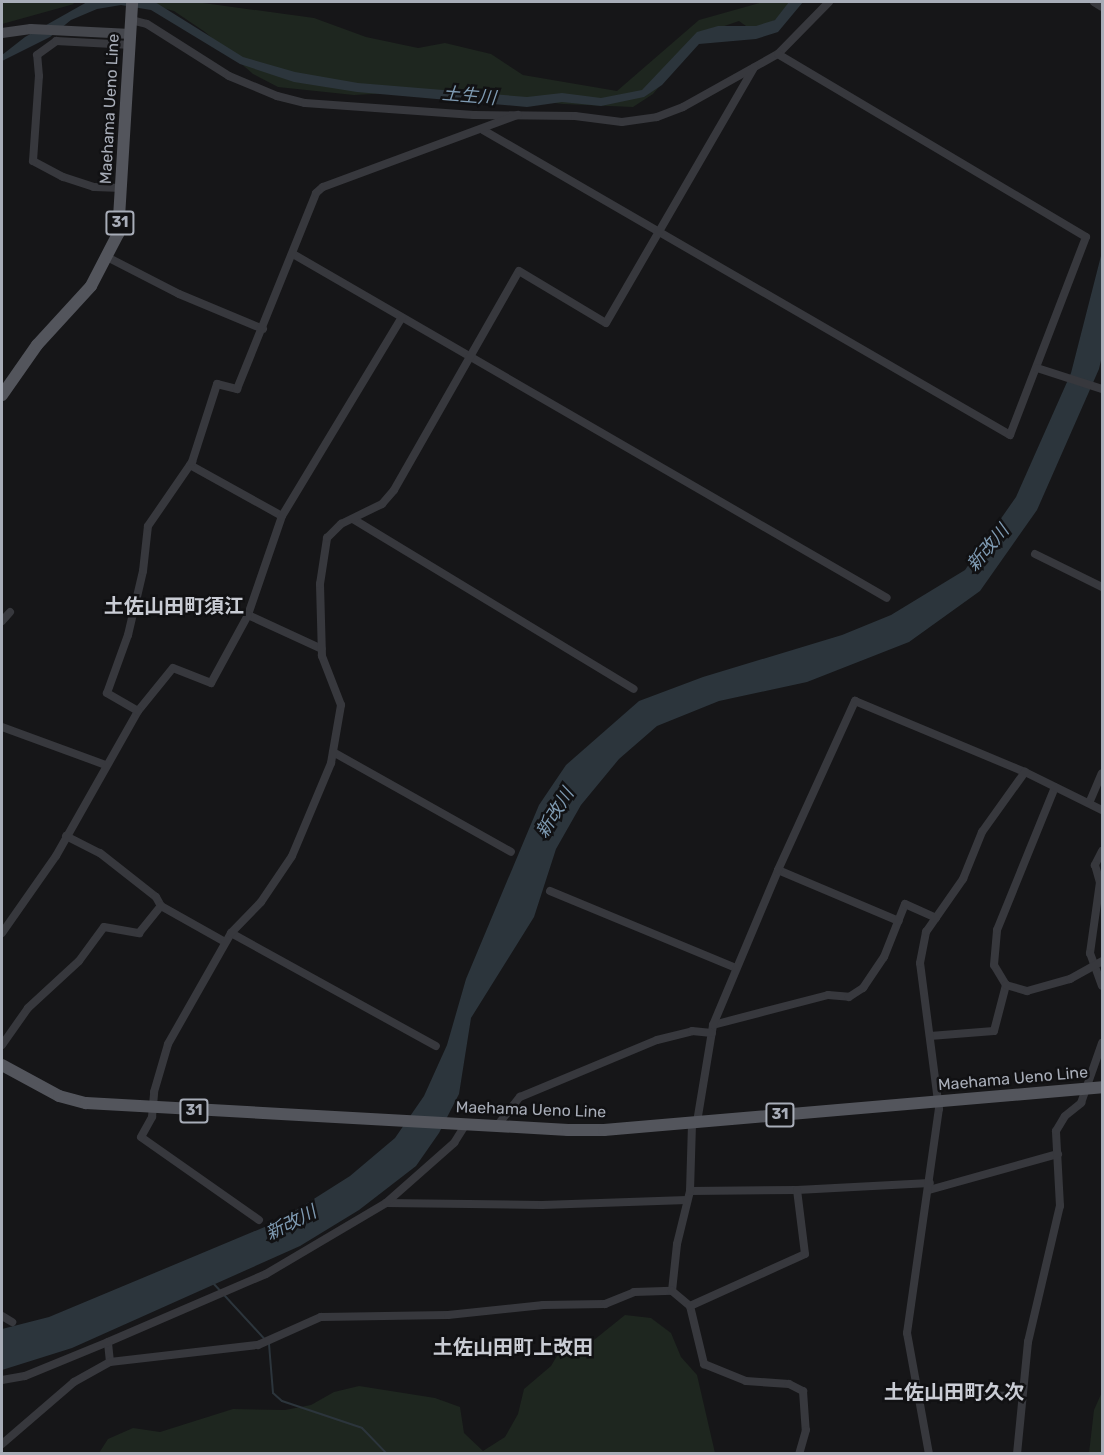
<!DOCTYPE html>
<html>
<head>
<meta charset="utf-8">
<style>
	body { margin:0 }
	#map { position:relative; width:1104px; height:1455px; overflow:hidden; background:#161618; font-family:Rubik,"Noto Sans JP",sans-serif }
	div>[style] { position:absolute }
	.green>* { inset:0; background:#1e261f }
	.water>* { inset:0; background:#2c353c }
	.stream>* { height:2px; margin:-1px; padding:0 1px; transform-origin:1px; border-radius:1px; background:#2c353c }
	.street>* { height:8px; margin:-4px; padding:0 4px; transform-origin:4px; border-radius:4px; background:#37383d }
	.secondary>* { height:10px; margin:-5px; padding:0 5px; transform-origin:5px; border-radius:5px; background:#45474d }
	.primary>* { height:12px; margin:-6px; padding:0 6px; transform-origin:6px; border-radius:6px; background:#53555c }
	span { translate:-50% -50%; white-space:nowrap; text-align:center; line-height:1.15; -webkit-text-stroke:5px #111113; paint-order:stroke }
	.shield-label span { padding:2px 4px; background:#111113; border:2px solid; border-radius:4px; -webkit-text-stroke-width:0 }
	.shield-label { font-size:15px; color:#a8adb8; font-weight:700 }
	.street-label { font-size:16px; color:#a8adb8 }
	.water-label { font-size:18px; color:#7f9bb3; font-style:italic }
	.quarter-label { font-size:20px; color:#c9ccd4; font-weight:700 }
	.frame { position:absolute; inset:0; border:3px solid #a8adb8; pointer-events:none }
</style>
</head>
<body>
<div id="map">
	<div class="green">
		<div style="clip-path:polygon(2px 2px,72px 2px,74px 4px,2px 24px)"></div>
		<div style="clip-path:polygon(141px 2px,196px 2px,314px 18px,366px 37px,418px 48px,445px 43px,491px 54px,523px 75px,617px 91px,699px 20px,763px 2px,793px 2px,779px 18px,753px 31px,739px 21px,704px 33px,653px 94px,633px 107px,563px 104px,447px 90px,354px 95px,278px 87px,253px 74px,205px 32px,174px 11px)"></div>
		<div style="clip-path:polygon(625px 1315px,651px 1318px,671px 1333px,681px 1357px,697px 1375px,715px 1453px,99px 1453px,108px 1439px,133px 1428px,160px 1432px,233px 1409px,285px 1410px,311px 1405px,334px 1392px,359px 1386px,435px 1398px,460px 1407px,464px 1433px,483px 1451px,505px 1437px,518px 1414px,524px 1389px,551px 1366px,564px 1344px,584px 1348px)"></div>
		<div style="clip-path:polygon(1102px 1392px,1102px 1453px,1089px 1453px,1094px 1410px)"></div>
	</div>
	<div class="water">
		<div style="clip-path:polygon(87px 2px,155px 2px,243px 57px,295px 72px,358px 83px,527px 97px,562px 93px,601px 98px,642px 90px,697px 32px,718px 26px,756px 26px,775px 20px,789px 2px,803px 2px,778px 32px,756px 39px,699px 44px,662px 85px,644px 97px,601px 106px,562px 102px,527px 107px,357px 92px,294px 82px,240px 64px,151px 10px,121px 5px,97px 9px,71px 20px,50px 37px,2px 61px,2px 55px,25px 37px)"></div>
		<div style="clip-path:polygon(1102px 252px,1102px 356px,1099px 369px,1037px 510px,980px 591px,909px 642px,807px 682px,719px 701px,657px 726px,619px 759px,581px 805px,556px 849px,534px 917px,471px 1018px,459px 1094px,439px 1133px,416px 1166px,359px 1210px,300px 1246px,72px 1348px,2px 1370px,2px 1329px,49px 1317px,279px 1221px,350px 1176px,395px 1138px,424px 1096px,447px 1045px,466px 979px,539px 805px,566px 765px,639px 701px,703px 677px,842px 635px,891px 615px,965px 570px,1016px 497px,1071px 373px)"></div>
	</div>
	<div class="stream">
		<div style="left:213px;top:1283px;width:83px;rotate:47.4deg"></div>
		<div style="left:269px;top:1344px;width:49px;rotate:85.3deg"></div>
		<div style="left:273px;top:1393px;width:12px;rotate:42deg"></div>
		<div style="left:282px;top:1401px;width:84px;rotate:18.6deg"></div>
		<div style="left:362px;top:1428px;width:36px;rotate:46deg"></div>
	</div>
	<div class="street">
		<div style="left:1094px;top:2px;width:9px;rotate:32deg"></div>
		<div style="left:131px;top:20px;width:16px;rotate:14deg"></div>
		<div style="left:147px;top:24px;width:97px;rotate:32.4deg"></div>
		<div style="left:229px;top:76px;width:52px;rotate:22.6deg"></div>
		<div style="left:277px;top:96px;width:29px;rotate:14deg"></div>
		<div style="left:305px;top:103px;width:169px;rotate:4.1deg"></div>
		<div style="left:474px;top:115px;width:101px;rotate:0.6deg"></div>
		<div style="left:575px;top:116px;width:47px;rotate:7.3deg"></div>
		<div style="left:622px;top:122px;width:35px;rotate:-8deg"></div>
		<div style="left:657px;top:117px;width:28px;rotate:-21deg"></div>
		<div style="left:683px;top:107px;width:109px;rotate:-29.2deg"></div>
		<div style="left:778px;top:54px;width:73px;rotate:-45.6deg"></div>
		<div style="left:483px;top:130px;width:609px;rotate:30.06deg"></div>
		<div style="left:1010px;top:435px;width:212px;rotate:-69deg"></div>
		<div style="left:1086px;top:237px;width:358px;rotate:-149.3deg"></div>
		<div style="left:122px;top:188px;width:28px;rotate:-178deg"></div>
		<div style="left:94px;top:187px;width:33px;rotate:-162deg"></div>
		<div style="left:63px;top:177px;width:34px;rotate:-152deg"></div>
		<div style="left:33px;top:161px;width:85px;rotate:-86deg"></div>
		<div style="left:39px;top:76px;width:21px;rotate:-95deg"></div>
		<div style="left:37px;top:55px;width:24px;rotate:-36deg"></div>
		<div style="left:56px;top:41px;width:75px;rotate:3.1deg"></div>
		<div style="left:293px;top:254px;width:686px;rotate:30.08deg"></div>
		<div style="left:107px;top:257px;width:81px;rotate:27.2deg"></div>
		<div style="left:179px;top:294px;width:91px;rotate:22.6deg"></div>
		<div style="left:1037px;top:368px;width:68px;rotate:17.9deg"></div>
		<div style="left:190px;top:465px;width:105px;rotate:29deg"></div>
		<div style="left:282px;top:516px;width:105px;rotate:109deg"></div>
		<div style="left:248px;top:615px;width:81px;rotate:24.7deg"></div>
		<div style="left:282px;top:516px;width:232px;rotate:-58.9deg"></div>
		<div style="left:353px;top:519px;width:328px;rotate:31.2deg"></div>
		<div style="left:1035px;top:554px;width:75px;rotate:26.2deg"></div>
		<div style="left:2px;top:621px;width:12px;rotate:-48deg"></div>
		<div style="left:138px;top:711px;width:55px;rotate:-50.9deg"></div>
		<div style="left:173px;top:668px;width:41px;rotate:21.5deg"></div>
		<div style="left:211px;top:683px;width:77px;rotate:-61.4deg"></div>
		<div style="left:2px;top:727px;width:111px;rotate:20.1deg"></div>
		<div style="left:333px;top:752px;width:204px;rotate:29.3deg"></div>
		<div style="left:1090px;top:801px;width:30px;rotate:-67deg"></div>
		<div style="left:66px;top:836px;width:38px;rotate:27deg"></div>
		<div style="left:100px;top:853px;width:71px;rotate:38.2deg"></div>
		<div style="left:156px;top:897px;width:10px;rotate:61deg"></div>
		<div style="left:1102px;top:851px;width:16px;rotate:117deg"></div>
		<div style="left:1095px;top:865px;width:18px;rotate:74deg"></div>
		<div style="left:1100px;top:882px;width:72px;rotate:98deg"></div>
		<div style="left:1090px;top:953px;width:35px;rotate:70deg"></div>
		<div style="left:778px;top:870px;width:131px;rotate:22.9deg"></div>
		<div style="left:550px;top:891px;width:201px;rotate:22.5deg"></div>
		<div style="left:2px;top:933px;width:94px;rotate:-55deg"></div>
		<div style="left:56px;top:856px;width:167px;rotate:-60.5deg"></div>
		<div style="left:138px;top:711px;width:36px;rotate:-150deg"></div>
		<div style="left:107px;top:693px;width:62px;rotate:-70.1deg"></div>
		<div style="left:128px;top:635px;width:66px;rotate:-76.8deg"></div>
		<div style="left:143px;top:571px;width:45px;rotate:-83.7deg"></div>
		<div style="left:148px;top:526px;width:78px;rotate:-55.5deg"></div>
		<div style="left:192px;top:462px;width:82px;rotate:-72.2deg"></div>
		<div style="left:217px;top:384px;width:21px;rotate:14deg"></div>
		<div style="left:237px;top:389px;width:211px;rotate:-68deg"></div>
		<div style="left:316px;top:193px;width:9px;rotate:-41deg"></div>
		<div style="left:323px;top:187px;width:208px;rotate:-20.3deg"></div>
		<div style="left:231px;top:933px;width:234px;rotate:28.9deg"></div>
		<div style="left:1006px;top:985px;width:23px;rotate:-121deg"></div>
		<div style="left:994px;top:965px;width:35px;rotate:-85deg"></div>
		<div style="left:997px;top:930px;width:154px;rotate:-67.9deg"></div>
		<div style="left:713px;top:1025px;width:119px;rotate:-14.6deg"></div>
		<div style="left:828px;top:995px;width:21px;rotate:5deg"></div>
		<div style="left:849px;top:997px;width:17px;rotate:-33deg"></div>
		<div style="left:863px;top:988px;width:37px;rotate:-56deg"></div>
		<div style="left:884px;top:957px;width:57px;rotate:-68.4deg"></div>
		<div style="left:905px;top:904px;width:34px;rotate:24deg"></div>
		<div style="left:930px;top:1036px;width:64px;rotate:-4.5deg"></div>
		<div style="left:994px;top:1031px;width:48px;rotate:-75.4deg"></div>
		<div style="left:1006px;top:985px;width:22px;rotate:16deg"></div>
		<div style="left:1027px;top:991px;width:45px;rotate:-15.6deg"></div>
		<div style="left:1070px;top:979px;width:37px;rotate:-29deg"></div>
		<div style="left:2px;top:1045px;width:45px;rotate:-54.9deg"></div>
		<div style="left:28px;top:1008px;width:69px;rotate:-42.7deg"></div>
		<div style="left:79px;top:961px;width:42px;rotate:-53.7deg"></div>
		<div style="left:104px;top:927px;width:36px;rotate:10deg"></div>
		<div style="left:139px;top:933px;width:35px;rotate:-51deg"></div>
		<div style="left:161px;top:906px;width:73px;rotate:29.4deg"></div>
		<div style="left:697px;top:1122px;width:98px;rotate:-80.6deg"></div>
		<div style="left:713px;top:1025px;width:168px;rotate:-67.2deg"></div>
		<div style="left:778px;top:870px;width:186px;rotate:-65.5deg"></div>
		<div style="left:855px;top:701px;width:184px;rotate:22.7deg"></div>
		<div style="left:1025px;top:772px;width:86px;rotate:26.3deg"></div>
		<div style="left:497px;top:1126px;width:37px;rotate:-52deg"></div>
		<div style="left:520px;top:1097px;width:148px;rotate:-22.6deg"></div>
		<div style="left:657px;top:1040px;width:36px;rotate:-14deg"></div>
		<div style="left:692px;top:1031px;width:20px;rotate:6deg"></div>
		<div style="left:929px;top:1190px;width:134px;rotate:-15.6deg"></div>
		<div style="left:690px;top:1191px;width:107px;rotate:-0.5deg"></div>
		<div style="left:797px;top:1190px;width:133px;rotate:-3deg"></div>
		<div style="left:386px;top:1203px;width:156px;rotate:0.7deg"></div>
		<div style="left:542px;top:1205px;width:145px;rotate:-2deg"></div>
		<div style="left:259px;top:1220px;width:144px;rotate:-144.9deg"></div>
		<div style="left:141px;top:1137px;width:23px;rotate:-61deg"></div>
		<div style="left:152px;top:1117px;width:25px;rotate:-85deg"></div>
		<div style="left:154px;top:1092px;width:50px;rotate:-73.7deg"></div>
		<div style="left:168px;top:1044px;width:128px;rotate:-60.4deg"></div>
		<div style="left:231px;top:933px;width:43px;rotate:-45.9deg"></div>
		<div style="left:261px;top:902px;width:55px;rotate:-56deg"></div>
		<div style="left:292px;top:856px;width:101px;rotate:-67.2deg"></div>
		<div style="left:331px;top:763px;width:59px;rotate:-80.2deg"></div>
		<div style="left:341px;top:705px;width:53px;rotate:-111.2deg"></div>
		<div style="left:322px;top:656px;width:72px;rotate:-91.6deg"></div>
		<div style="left:320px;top:584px;width:47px;rotate:-81.3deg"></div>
		<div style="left:327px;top:538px;width:20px;rotate:-45deg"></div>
		<div style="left:341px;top:524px;width:46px;rotate:-26deg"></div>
		<div style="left:382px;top:504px;width:18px;rotate:-49deg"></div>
		<div style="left:394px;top:490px;width:252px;rotate:-60.3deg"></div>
		<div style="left:519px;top:271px;width:101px;rotate:30.9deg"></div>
		<div style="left:606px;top:323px;width:295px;rotate:-59.9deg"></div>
		<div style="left:672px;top:1291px;width:47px;rotate:-83.9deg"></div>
		<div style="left:677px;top:1244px;width:55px;rotate:-76.2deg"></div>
		<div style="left:690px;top:1191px;width:69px;rotate:-88.3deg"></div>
		<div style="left:690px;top:1306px;width:60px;rotate:76.4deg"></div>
		<div style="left:704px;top:1364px;width:45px;rotate:22deg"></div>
		<div style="left:746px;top:1381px;width:43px;rotate:4deg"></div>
		<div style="left:789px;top:1384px;width:16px;rotate:27deg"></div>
		<div style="left:803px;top:1391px;width:39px;rotate:86deg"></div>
		<div style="left:806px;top:1430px;width:25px;rotate:106deg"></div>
		<div style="left:2px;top:1316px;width:12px;rotate:31deg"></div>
		<div style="left:110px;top:1362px;width:20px;rotate:-96deg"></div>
		<div style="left:108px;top:1342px;width:172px;rotate:-23.3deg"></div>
		<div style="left:266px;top:1274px;width:139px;rotate:-30.6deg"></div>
		<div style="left:386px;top:1203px;width:91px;rotate:-41.4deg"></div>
		<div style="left:454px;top:1143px;width:22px;rotate:-58deg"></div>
		<div style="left:2px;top:1380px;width:23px;rotate:-10deg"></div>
		<div style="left:25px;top:1376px;width:90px;rotate:-22.3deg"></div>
		<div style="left:917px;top:1394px;width:105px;rotate:1.1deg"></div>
		<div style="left:2px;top:1444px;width:95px;rotate:-40.7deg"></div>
		<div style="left:74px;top:1382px;width:41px;rotate:-29.1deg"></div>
		<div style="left:110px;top:1362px;width:149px;rotate:-6.6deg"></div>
		<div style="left:258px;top:1345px;width:69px;rotate:-24deg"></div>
		<div style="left:321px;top:1317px;width:127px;rotate:-0.9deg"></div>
		<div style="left:448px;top:1315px;width:96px;rotate:-6deg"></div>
		<div style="left:543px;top:1305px;width:62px;rotate:-0.9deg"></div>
		<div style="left:605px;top:1304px;width:31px;rotate:-22deg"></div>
		<div style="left:634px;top:1292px;width:38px;rotate:-2deg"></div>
		<div style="left:672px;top:1291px;width:23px;rotate:40deg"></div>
		<div style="left:690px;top:1306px;width:126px;rotate:-24.3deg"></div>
		<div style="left:805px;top:1254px;width:64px;rotate:-97.1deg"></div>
		<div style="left:929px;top:1454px;width:123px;rotate:-100.3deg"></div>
		<div style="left:907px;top:1333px;width:226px;rotate:-81.9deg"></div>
		<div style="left:939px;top:1109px;width:147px;rotate:-97.4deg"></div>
		<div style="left:920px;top:963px;width:32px;rotate:-79deg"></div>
		<div style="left:926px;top:932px;width:65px;rotate:-55.1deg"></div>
		<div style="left:963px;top:879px;width:51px;rotate:-68deg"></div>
		<div style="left:982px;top:832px;width:74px;rotate:-54.4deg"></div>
		<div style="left:1017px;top:1454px;width:113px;rotate:-84.4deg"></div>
		<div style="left:1028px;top:1342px;width:140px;rotate:-76.8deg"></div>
		<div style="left:1060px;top:1206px;width:75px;rotate:-93.1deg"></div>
		<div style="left:1056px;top:1131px;width:17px;rotate:-59deg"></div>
		<div style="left:1065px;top:1116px;width:21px;rotate:-39deg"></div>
		<div style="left:1081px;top:1103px;width:64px;rotate:-70.7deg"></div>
	</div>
	<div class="secondary">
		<div style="left:2px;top:33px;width:29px;rotate:-8deg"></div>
		<div style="left:31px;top:29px;width:100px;rotate:2.9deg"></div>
	</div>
	<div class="primary">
		<div style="left:2px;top:395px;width:61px;rotate:-55deg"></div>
		<div style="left:37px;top:345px;width:80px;rotate:-47.5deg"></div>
		<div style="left:91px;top:286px;width:59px;rotate:-62.6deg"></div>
		<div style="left:118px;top:234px;width:232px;rotate:-86.5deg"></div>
		<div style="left:2px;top:1065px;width:65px;rotate:28.5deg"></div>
		<div style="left:59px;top:1096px;width:28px;rotate:15deg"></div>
		<div style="left:86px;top:1103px;width:483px;rotate:3.2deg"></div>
		<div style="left:568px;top:1130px;width:36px"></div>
		<div style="left:604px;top:1130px;width:500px;rotate:-4.9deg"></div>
	</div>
	<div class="shield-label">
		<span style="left:120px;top:223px">31</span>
		<span style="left:194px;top:1111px">31</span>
		<span style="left:780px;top:1115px">31</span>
	</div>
	<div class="street-label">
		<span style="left:110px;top:109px;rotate:-87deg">Maehama Ueno Line</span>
		<span style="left:1013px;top:1079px;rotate:-5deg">Maehama Ueno Line</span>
		<span style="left:531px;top:1110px;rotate:2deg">Maehama Ueno Line</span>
	</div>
	<div class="water-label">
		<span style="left:469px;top:96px;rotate:5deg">土生川</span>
		<span style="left:988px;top:548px;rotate:-50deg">新改川</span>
		<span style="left:555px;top:813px;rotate:-58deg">新改川</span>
		<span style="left:291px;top:1223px;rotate:-27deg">新改川</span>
	</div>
	<div class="quarter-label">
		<span style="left:174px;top:606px">土佐山田町須江</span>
		<span style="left:513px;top:1347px">土佐山田町上改田</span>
		<span style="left:954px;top:1392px">土佐山田町久次</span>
	</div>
	<div class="frame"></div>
</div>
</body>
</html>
